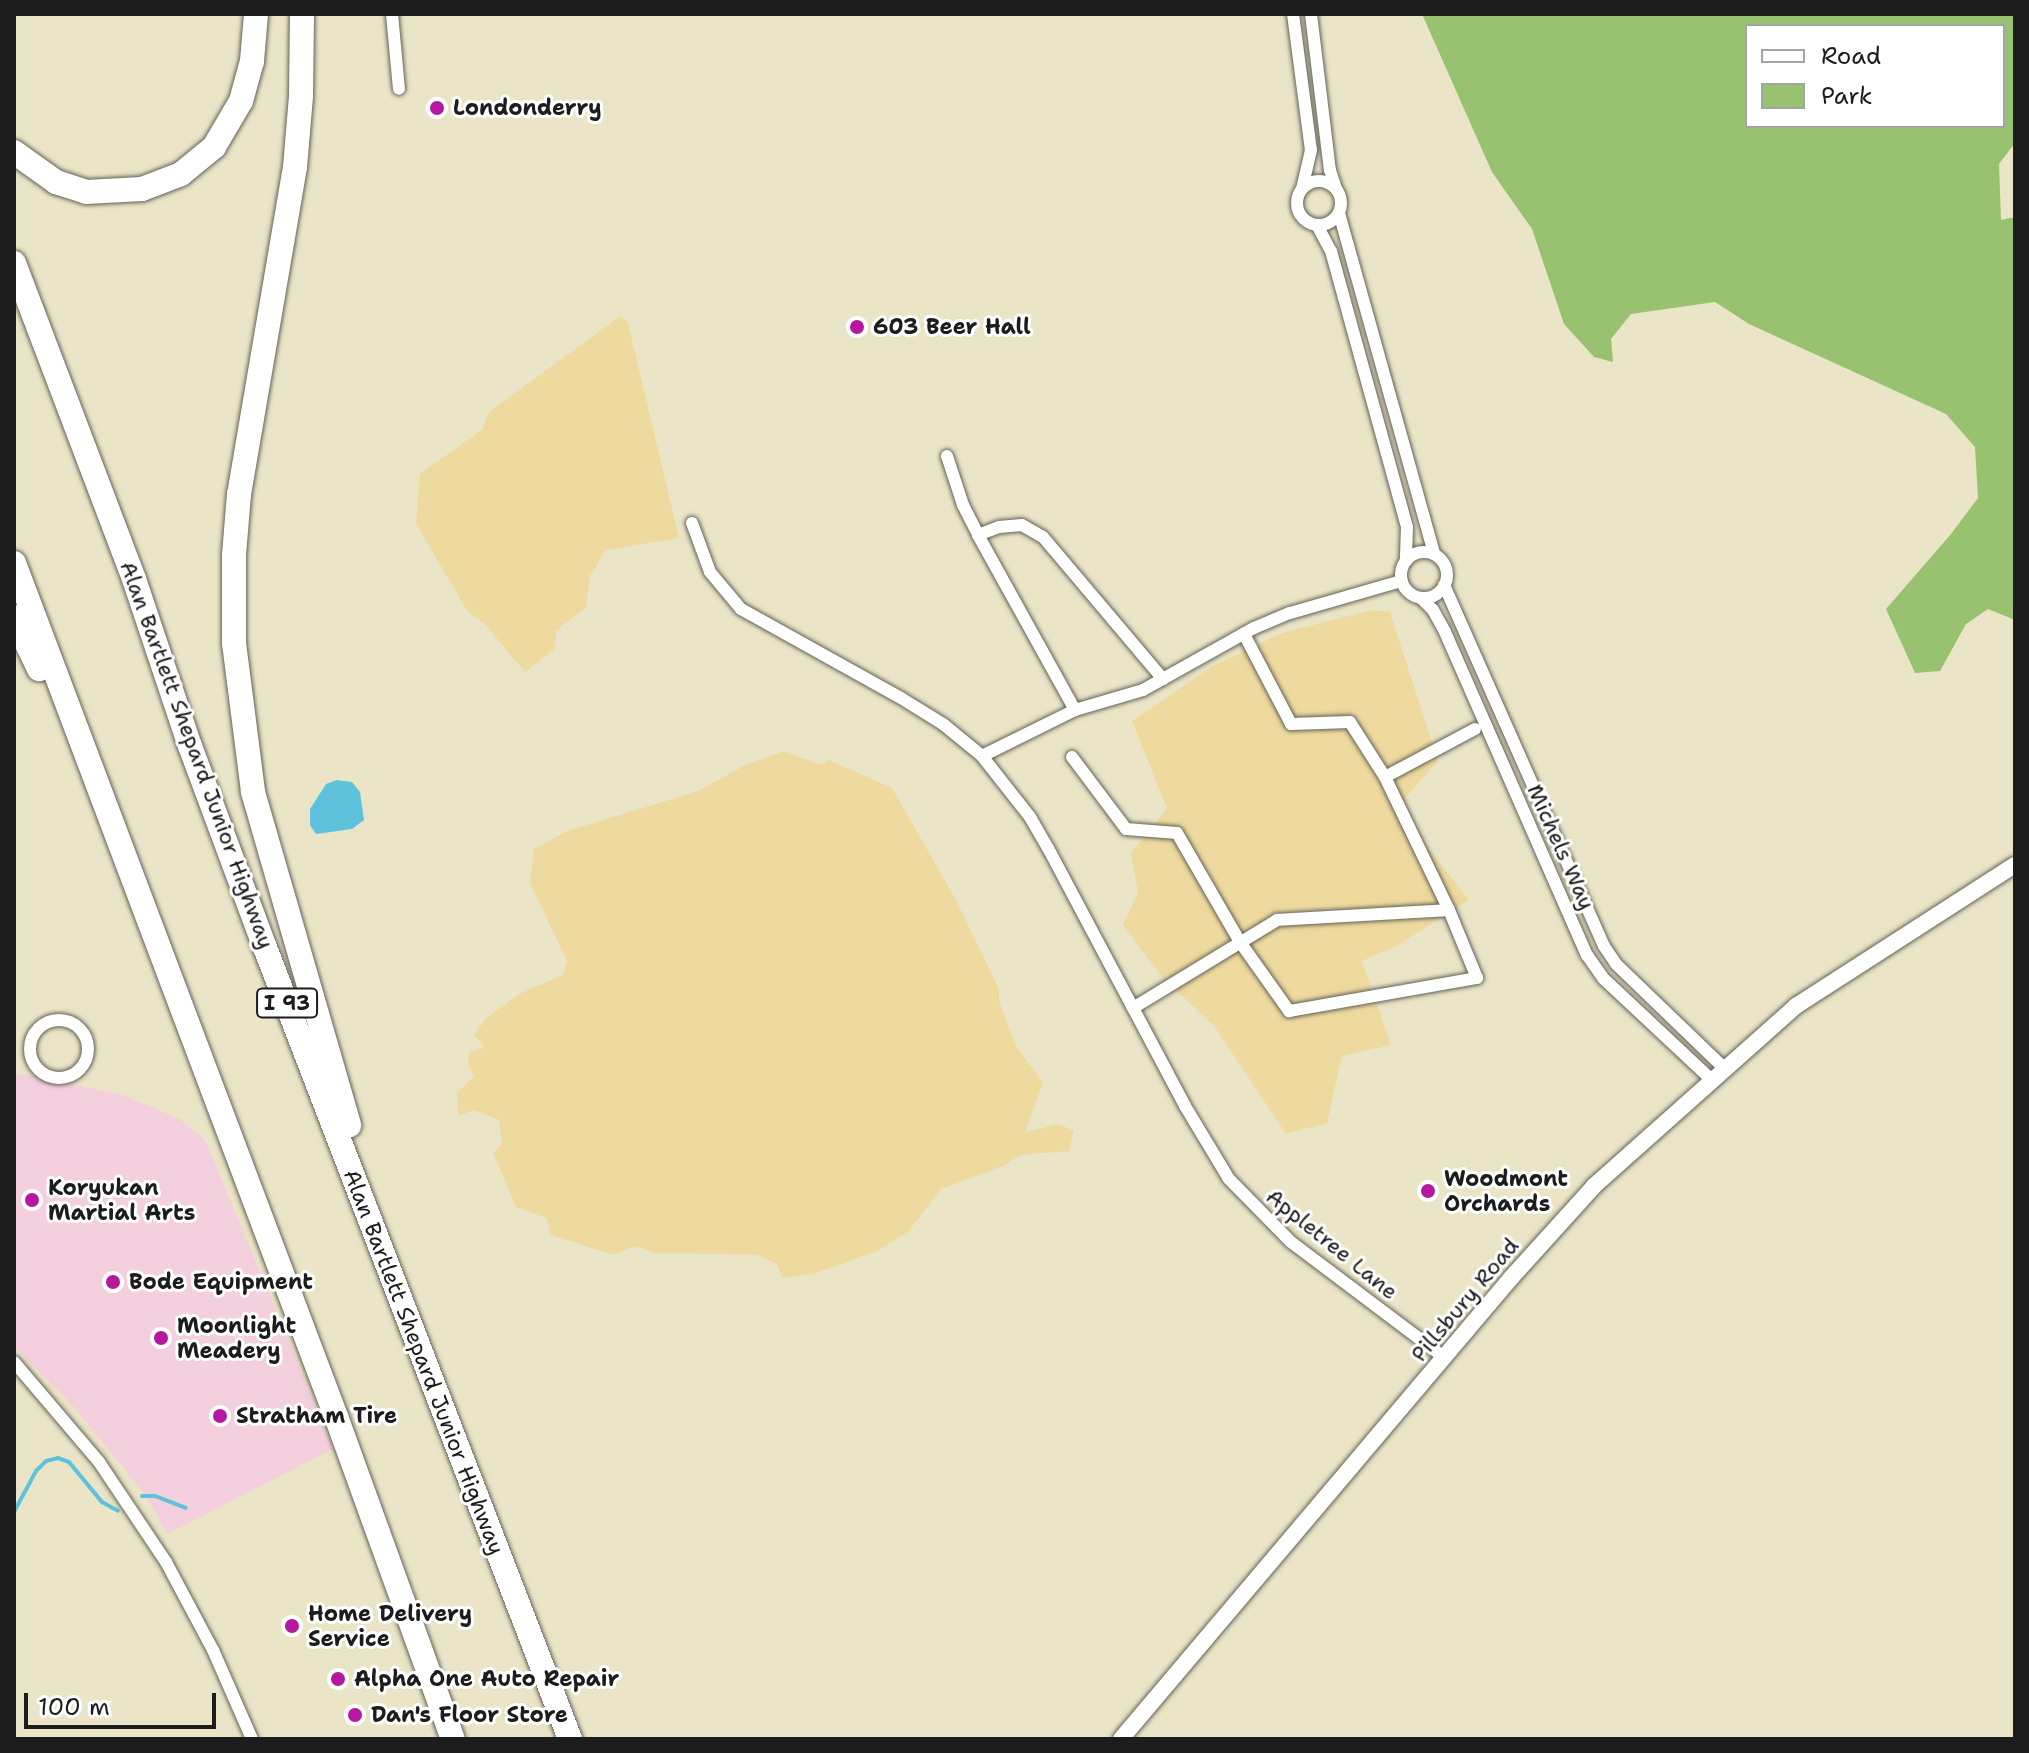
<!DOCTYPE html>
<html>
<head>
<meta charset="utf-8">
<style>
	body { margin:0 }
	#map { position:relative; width:2029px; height:1753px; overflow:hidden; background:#ebe5c7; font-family:"Shantell Sans",sans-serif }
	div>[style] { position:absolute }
	.built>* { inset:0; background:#f4cfdd }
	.green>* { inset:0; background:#98c26f }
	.sand>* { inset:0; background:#eeda9e }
	.water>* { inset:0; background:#5ec2dc }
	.stream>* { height:4px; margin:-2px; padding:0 2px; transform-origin:2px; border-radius:2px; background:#5ec2dc }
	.roads { filter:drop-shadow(0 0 2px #646258) drop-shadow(0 0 2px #646258) }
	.minor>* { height:12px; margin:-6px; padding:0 6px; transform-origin:6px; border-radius:6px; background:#fff }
	.minor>.ring { margin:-6px; padding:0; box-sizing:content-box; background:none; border:12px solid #fff; border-radius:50% }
	.tertiary>* { height:16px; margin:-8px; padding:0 8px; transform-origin:8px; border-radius:8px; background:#fff }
	.motorway>* { height:24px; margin:-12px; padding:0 12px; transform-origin:12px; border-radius:12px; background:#fff }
	.dots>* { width:22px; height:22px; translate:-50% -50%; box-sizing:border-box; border:4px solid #fff; border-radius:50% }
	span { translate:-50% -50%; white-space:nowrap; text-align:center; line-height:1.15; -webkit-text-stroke:6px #fff; paint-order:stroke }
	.shield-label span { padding:2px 6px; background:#fff; border:2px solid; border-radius:6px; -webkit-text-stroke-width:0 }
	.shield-label { font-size:20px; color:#1c1c1c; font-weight:700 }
	.poi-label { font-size:22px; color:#1c1c1c; font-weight:700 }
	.left { translate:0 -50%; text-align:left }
	.street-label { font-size:22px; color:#1c1c1c }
	.frame { position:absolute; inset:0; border:16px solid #1c1c1c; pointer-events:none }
	.legend { position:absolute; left:1745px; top:24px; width:260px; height:104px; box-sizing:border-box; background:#fff; border:2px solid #a4a4a4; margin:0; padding:10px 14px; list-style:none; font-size:24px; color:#1c1c1c }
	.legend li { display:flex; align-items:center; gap:16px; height:40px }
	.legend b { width:40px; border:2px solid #a4a4a4 }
	.scale { position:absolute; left:24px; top:1693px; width:192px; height:36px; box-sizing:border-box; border:4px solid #1c1c1c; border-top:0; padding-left:10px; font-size:24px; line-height:28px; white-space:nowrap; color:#1c1c1c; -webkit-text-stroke:6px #fff; paint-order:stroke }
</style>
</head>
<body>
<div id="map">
	<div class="built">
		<div style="clip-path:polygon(14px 1073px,120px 1094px,180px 1119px,206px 1141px,333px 1449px,167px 1534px,146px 1496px,73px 1406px,14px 1346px)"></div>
	</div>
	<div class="green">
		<div style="clip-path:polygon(evenodd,1422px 14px,2015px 14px,2015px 143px,1999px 164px,2001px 220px,2015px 217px,2015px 620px,1988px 609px,1966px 624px,1940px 671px,1915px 673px,1886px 609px,1951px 534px,1978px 498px,1975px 447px,1946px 414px,1749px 324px,1715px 302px,1631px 314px,1611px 339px,1613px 362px,1594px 357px,1564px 324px,1532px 229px,1492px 172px,1422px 14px,1747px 26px,2003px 26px,2003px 126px,1747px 126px,1747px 26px)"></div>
	</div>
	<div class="sand">
		<div style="clip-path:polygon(620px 316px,628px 323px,679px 538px,606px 550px,590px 576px,586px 607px,556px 631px,555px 649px,525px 672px,484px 623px,468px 612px,416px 524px,420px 474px,483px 429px,488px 413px)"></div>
		<div style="clip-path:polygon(1372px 610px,1390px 612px,1438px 761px,1403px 800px,1404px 818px,1469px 900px,1395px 947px,1362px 961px,1391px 1045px,1342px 1056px,1327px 1123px,1286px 1134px,1214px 1026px,1162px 977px,1123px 925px,1138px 893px,1131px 853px,1167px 809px,1132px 721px,1213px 666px,1282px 633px)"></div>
		<div style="clip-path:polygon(783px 751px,822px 765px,829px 760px,892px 788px,955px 898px,999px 989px,999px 1001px,1016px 1046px,1043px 1082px,1025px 1132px,1059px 1124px,1074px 1131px,1069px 1151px,1020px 1155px,1003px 1166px,941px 1189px,908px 1232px,877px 1251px,814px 1274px,782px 1278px,777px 1264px,757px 1255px,655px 1253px,636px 1246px,614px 1255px,550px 1235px,547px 1218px,516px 1207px,493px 1153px,502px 1144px,499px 1120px,474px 1110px,458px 1116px,457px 1093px,474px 1076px,468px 1064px,469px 1053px,484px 1047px,474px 1035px,486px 1018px,521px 993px,563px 975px,567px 961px,530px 883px,534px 849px,567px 831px,698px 791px,744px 766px)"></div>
	</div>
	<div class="water">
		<div style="clip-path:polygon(337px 780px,352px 782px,360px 792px,364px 820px,352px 829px,316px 834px,310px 825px,310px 809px,326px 784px)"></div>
	</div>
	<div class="stream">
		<div style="left:142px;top:1496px;width:13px"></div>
		<div style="left:155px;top:1496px;width:33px;rotate:21deg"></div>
		<div style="left:14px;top:1512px;width:47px;rotate:-61.8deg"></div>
		<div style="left:36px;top:1471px;width:14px;rotate:-45deg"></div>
		<div style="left:46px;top:1461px;width:12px;rotate:-14deg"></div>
		<div style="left:58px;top:1458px;width:12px;rotate:20deg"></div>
		<div style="left:69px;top:1462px;width:52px;rotate:50.5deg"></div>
		<div style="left:102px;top:1502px;width:18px;rotate:29deg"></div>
	</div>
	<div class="roads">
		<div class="minor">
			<div style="left:392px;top:14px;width:75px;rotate:84.7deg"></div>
			<div style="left:1293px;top:14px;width:137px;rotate:82.5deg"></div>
			<div style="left:1311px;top:150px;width:39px;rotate:103deg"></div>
			<div style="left:1311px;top:14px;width:157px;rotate:83.1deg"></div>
			<div style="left:1330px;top:170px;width:20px;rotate:72deg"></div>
			<div class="ring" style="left:1297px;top:181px;width:32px;height:32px"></div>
			<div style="left:1339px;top:213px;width:354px;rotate:74.4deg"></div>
			<div style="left:1317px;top:225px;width:30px;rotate:62deg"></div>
			<div style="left:1331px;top:251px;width:286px;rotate:74.6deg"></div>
			<div style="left:1407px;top:527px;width:34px;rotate:92deg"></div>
			<div style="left:947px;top:456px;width:52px;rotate:71.9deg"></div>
			<div style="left:963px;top:505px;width:34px;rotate:63deg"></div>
			<div style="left:978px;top:535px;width:200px;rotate:61deg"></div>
			<div style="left:692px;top:523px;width:52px;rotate:69.8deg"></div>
			<div style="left:710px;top:572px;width:48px;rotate:50deg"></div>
			<div style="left:741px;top:609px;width:183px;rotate:29.1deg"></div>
			<div style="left:901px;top:698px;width:49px;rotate:31.8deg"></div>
			<div style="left:943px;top:724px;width:50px;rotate:39.4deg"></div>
			<div style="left:982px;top:756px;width:78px;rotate:51.8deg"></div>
			<div style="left:1030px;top:817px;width:36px;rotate:60deg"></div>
			<div style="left:1048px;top:848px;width:292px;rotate:62deg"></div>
			<div style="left:1185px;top:1106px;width:85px;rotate:58.9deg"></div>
			<div style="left:1229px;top:1179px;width:88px;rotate:45.5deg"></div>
			<div style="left:1291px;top:1242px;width:193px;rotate:37deg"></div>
			<div style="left:978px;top:535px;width:22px;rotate:-21deg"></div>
			<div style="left:999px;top:527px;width:23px;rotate:-5deg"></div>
			<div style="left:1022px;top:525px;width:24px;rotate:30deg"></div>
			<div style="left:1043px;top:537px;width:186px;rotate:49.8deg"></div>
			<div class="ring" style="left:1401px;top:552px;width:34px;height:34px"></div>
			<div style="left:1444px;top:585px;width:395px;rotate:66.1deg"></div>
			<div style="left:1604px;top:946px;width:22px;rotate:56deg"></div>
			<div style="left:1616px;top:964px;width:149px;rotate:43.9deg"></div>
			<div style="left:1421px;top:598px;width:17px;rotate:45deg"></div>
			<div style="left:1433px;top:610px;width:25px;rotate:61deg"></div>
			<div style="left:1445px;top:632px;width:353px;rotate:66.3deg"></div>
			<div style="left:1587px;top:955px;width:29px;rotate:55deg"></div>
			<div style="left:1604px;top:979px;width:146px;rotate:43.1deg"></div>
			<div style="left:982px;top:756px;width:104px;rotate:-26.3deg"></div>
			<div style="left:1075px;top:710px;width:71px;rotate:-16.4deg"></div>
			<div style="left:1143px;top:690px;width:127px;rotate:-29.2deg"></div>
			<div style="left:1254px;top:628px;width:39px;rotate:-23deg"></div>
			<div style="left:1290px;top:613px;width:116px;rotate:-16.1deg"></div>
			<div style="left:1072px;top:757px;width:90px;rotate:53.1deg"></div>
			<div style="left:1126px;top:829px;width:51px;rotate:4.5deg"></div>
			<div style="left:1177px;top:833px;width:126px;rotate:60deg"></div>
			<div style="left:1240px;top:942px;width:85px;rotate:54.6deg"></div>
			<div style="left:1289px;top:1011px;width:191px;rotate:-10deg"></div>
			<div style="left:1477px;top:978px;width:74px;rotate:-112.4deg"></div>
			<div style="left:1449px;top:910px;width:148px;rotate:-115.7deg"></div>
			<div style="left:1385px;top:777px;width:65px;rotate:-122.5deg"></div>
			<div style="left:1350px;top:722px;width:59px;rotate:178.1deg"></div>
			<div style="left:1291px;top:724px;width:102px;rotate:-117.6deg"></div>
			<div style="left:1385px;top:777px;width:102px;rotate:-28.1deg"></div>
			<div style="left:1133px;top:1008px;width:169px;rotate:-31.4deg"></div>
			<div style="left:1277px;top:920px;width:172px;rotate:-3.3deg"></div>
			<div class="ring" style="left:30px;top:1020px;width:46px;height:46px"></div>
			<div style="left:14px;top:1362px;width:131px;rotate:49.6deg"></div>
			<div style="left:99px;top:1462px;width:120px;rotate:56.2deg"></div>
			<div style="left:166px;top:1562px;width:100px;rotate:61.9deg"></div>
			<div style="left:213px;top:1650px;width:97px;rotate:66.3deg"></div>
		</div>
		<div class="tertiary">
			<div style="left:1121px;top:1739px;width:604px;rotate:-49.77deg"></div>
			<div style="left:1511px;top:1278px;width:124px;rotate:-47.9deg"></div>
			<div style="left:1594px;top:1186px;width:271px;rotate:-41.7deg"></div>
			<div style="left:1796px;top:1006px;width:260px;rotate:-32.8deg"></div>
		</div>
		<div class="motorway">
			<div style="left:302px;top:14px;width:82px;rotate:90.7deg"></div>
			<div style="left:301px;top:96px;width:71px;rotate:94.8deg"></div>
			<div style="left:295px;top:167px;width:332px;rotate:99.7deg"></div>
			<div style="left:239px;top:494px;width:61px;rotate:94.7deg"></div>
			<div style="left:234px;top:555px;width:88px;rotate:90deg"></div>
			<div style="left:234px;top:643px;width:150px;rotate:82.7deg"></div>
			<div style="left:253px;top:792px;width:347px;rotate:73.9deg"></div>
			<div style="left:14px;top:152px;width:52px;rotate:35.5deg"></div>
			<div style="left:56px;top:182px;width:32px;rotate:18deg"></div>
			<div style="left:86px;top:192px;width:56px;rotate:-3.1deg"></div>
			<div style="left:142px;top:189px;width:42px;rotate:-21deg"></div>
			<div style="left:181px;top:174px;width:43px;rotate:-39.3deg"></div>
			<div style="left:214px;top:147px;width:53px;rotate:-59.6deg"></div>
			<div style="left:241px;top:101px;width:41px;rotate:-74.6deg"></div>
			<div style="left:252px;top:61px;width:47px;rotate:-85.1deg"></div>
			<div style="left:14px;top:263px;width:338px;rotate:69.2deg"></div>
			<div style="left:134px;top:579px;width:176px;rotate:71.5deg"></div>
			<div style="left:190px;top:746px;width:212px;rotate:69.6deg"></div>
			<div style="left:264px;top:945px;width:851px;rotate:68.92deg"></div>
			<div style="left:14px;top:563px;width:915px;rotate:69.33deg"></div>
			<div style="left:337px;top:1419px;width:340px;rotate:70.1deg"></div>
			<div style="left:14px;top:617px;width:58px;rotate:64.3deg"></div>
		</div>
	</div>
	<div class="dots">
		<div style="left:437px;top:108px;background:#b5179e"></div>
		<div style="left:857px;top:327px;background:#b5179e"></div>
		<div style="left:1428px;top:1191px;background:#b5179e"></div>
		<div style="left:32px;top:1200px;background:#b5179e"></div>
		<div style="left:113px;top:1282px;background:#b5179e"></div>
		<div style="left:161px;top:1338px;background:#b5179e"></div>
		<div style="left:220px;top:1416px;background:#b5179e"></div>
		<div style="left:292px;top:1626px;background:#b5179e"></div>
		<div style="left:338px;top:1679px;background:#b5179e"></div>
		<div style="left:355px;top:1715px;background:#b5179e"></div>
	</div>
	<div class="shield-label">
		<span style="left:287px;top:1003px">I 93</span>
	</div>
	<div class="poi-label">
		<span class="left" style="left:453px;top:108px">Londonderry</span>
		<span class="left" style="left:873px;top:327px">603 Beer Hall</span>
		<span class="left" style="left:1444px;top:1191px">Woodmont<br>Orchards</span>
		<span class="left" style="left:48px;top:1200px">Koryukan<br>Martial Arts</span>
		<span class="left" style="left:129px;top:1282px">Bode Equipment</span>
		<span class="left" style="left:177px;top:1338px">Moonlight<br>Meadery</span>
		<span class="left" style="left:236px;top:1416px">Stratham Tire</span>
		<span class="left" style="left:308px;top:1626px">Home Delivery<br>Service</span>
		<span class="left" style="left:354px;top:1679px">Alpha One Auto Repair</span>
		<span class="left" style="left:371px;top:1715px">Dan's Floor Store</span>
	</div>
	<div class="street-label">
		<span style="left:197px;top:755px;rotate:70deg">Alan Bartlett Shepard Junior Highway</span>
		<span style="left:1561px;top:847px;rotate:66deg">Michels Way</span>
		<span style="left:1332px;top:1244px;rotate:39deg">Appletree Lane</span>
		<span style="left:1465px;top:1300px;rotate:-50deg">Pillsbury Road</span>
		<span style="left:424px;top:1362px;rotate:69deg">Alan Bartlett Shepard Junior Highway</span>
	</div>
	<div class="frame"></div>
	<ul class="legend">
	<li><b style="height:10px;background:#fff"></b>Road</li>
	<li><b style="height:22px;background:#98c26f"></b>Park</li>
	</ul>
	<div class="scale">100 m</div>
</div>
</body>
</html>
